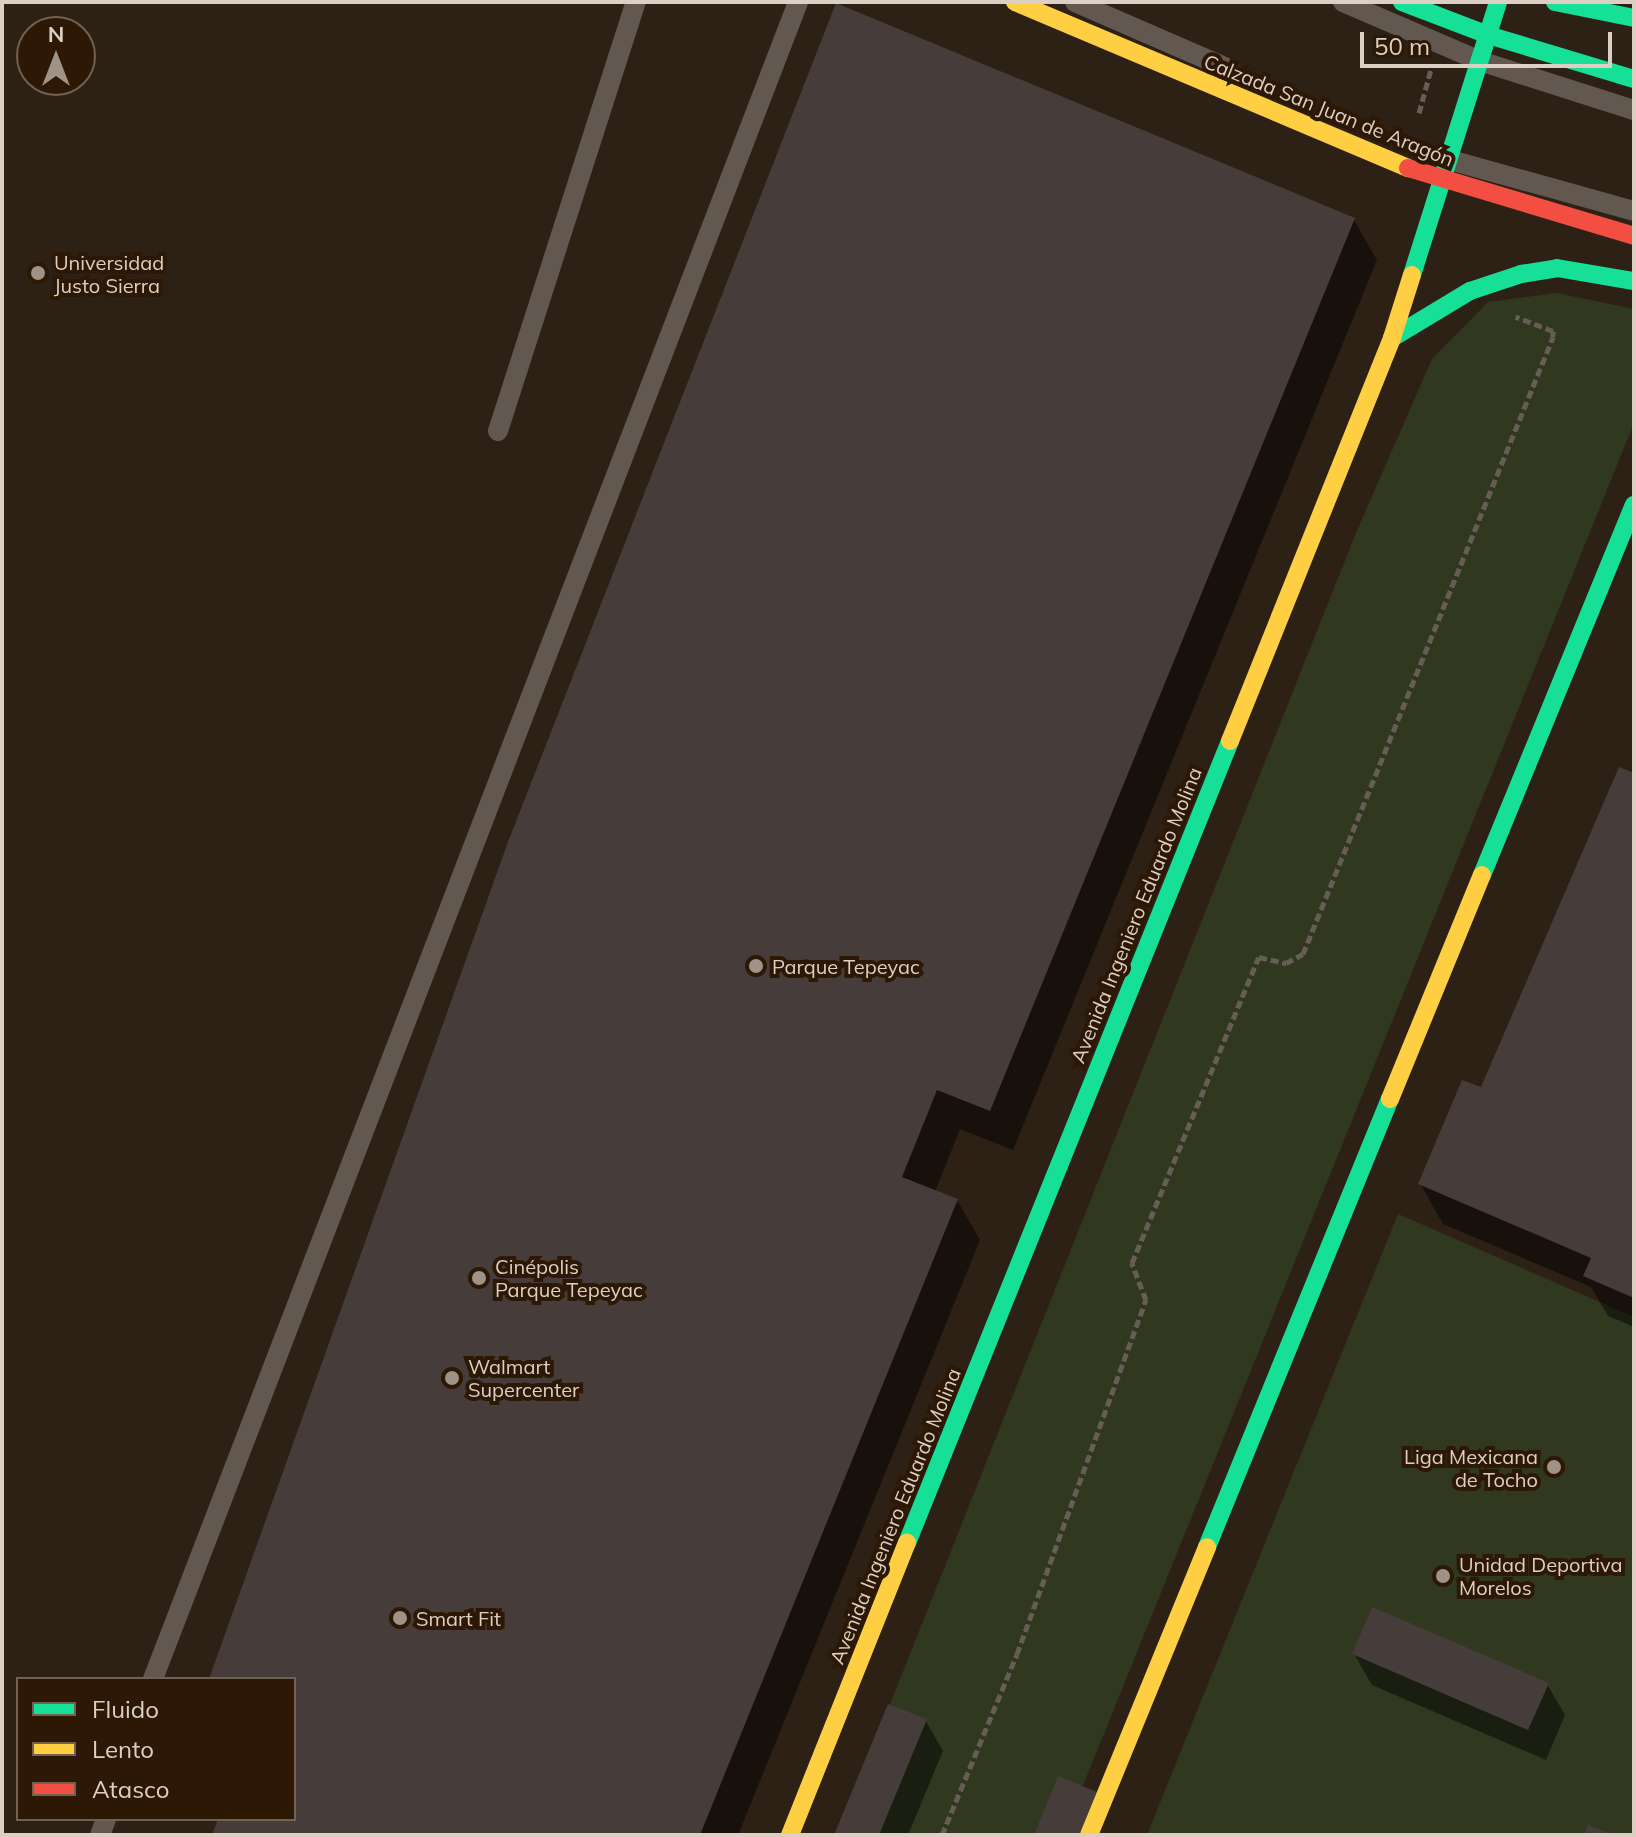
<!DOCTYPE html>
<html>
<head>
<meta charset="utf-8">
<style>
	body { margin:0 }
	#map { position:relative; width:1636px; height:1837px; overflow:hidden; background:#2d2116; font-family:Mulish,sans-serif }
	div>[style] { position:absolute }
	.green>* { inset:0; background:#303920 }
	.shadow>* { inset:0; background:#0007 }
	.building>* { inset:0; background:#463c3a }
	.path>* { height:5px; margin-top:-2.5px; transform-origin:0; background:repeating-linear-gradient(90deg,#665d55 0 8px,transparent 0 12px) }
	.lane>* { height:20px; margin:-10px; padding:0 10px; transform-origin:10px; border-radius:10px; background:#625850 }
	.fast>* { height:18px; margin:-9px; padding:0 9px; transform-origin:9px; border-radius:9px; background:#16e098 }
	.slow>* { height:18px; margin:-9px; padding:0 9px; transform-origin:9px; border-radius:9px; background:#ffcf43 }
	.jam>* { height:18px; margin:-9px; padding:0 9px; transform-origin:9px; border-radius:9px; background:#f24e42 }
	.dots>* { width:22px; height:22px; translate:-50% -50%; box-sizing:border-box; border:4px solid #2c1804; border-radius:50% }
	span { translate:-50% -50%; white-space:nowrap; text-align:center; line-height:1.15; -webkit-text-stroke:8px #2c1804; paint-order:stroke }
	.street-label { font-size:20px; color:#dccfc3 }
	.poi-label { font-size:20px; color:#dccfc3 }
	.left { translate:0 -50%; text-align:left }
	.right { translate:-100% -50%; text-align:right }
	.frame { position:absolute; inset:0; border:4px solid #dccfc3; pointer-events:none }
	.legend { position:absolute; left:16px; top:1677px; width:280px; height:144px; box-sizing:border-box; background:#2c1804; border:2px solid #726150; margin:0; padding:10px 14px; list-style:none; font-size:24px; color:#dccfc3 }
	.legend li { display:flex; align-items:center; gap:16px; height:40px }
	.legend b { width:40px; border:2px solid #726150 }
	.north { position:absolute; left:16px; top:16px; width:80px; height:80px; box-sizing:border-box; background:#2c1804; border:2px solid #726150; border-radius:50%; rotate:0deg; font-size:22px; font-weight:700; line-height:32px; text-align:center; color:#dccfc3 }
	.north::after { content:''; display:block; margin:auto; width:28px; height:36px; background:#9f9286; clip-path:polygon(50% 0,100% 100%,50% 72%,0 100%) }
	.scale { position:absolute; left:1360px; top:32px; width:252px; height:36px; box-sizing:border-box; border:4px solid #dccfc3; border-top:0; padding-left:10px; font-size:24px; line-height:28px; white-space:nowrap; color:#dccfc3; -webkit-text-stroke:6px #2c1804; paint-order:stroke }
</style>
</head>
<body>
<div id="map">
	<div class="green">
		<div style="clip-path:polygon(1557px 293px,1634px 309px,1634px 423px,1063px 1835px,838px 1835px,1356px 533px,1432px 359px,1488px 302px)"></div>
		<div style="clip-path:polygon(1398px 1214px,1634px 1317px,1634px 1835px,1147px 1835px)"></div>
	</div>
	<div class="shadow">
		<div style="clip-path:polygon(1354px 220px,1377px 260px,1013px 1150px,960px 1129px,935px 1192px,957px 1200px,980px 1240px,738px 1835px,214px 1835px,221px 1819px,294px 1819px,294px 1679px,211px 1679px)"></div>
		<div style="clip-path:polygon(1634px 775px,1634px 1327px,1608px 1316px,1591px 1287px,1443px 1224px,1420px 1183px,1482px 1090px)"></div>
		<div style="clip-path:polygon(1354px 1654px,1547px 1684px,1565px 1715px,1546px 1760px,1372px 1685px)"></div>
		<div style="clip-path:polygon(926px 1721px,943px 1751px,908px 1835px,836px 1835px)"></div>
	</div>
	<div class="building">
		<div style="clip-path:polygon(836px 3px,1355px 218px,990px 1111px,937px 1090px,902px 1177px,958px 1199px,700px 1835px,212px 1835px,218px 1819px,294px 1819px,294px 1679px,209px 1679px,508px 842px)"></div>
		<div style="clip-path:polygon(1619px 767px,1634px 773px,1634px 1298px,1583px 1276px,1591px 1258px,1418px 1184px,1462px 1080px,1481px 1087px)"></div>
		<div style="clip-path:polygon(1372px 1607px,1549px 1683px,1528px 1730px,1352px 1654px)"></div>
		<div style="clip-path:polygon(888px 1704px,927px 1719px,879px 1835px,834px 1835px)"></div>
		<div style="clip-path:polygon(1058px 1776px,1097px 1792px,1079px 1835px,1034px 1835px)"></div>
		<div style="clip-path:polygon(1588px 1825px,1613px 1835px,1584px 1835px)"></div>
	</div>
	<div class="path">
		<div style="left:1419px;top:113px;width:46px;rotate:-74.7deg"></div>
		<div style="left:942px;top:1835px;width:196px;rotate:-67.5deg"></div>
		<div style="left:1017px;top:1654px;width:377px;rotate:-70deg"></div>
		<div style="left:1146px;top:1300px;width:40px;rotate:-111deg"></div>
		<div style="left:1132px;top:1263px;width:331px;rotate:-67.5deg"></div>
		<div style="left:1259px;top:957px;width:28px;rotate:13deg"></div>
		<div style="left:1286px;top:963px;width:19px;rotate:-28deg"></div>
		<div style="left:1303px;top:954px;width:666px;rotate:-67.94deg"></div>
		<div style="left:1553px;top:337px;width:6px;rotate:-90deg"></div>
		<div style="left:1553px;top:331px;width:40px;rotate:-159deg"></div>
	</div>
	<div class="lane">
		<div style="left:1075px;top:2px;width:168px;rotate:23.5deg"></div>
		<div style="left:1343px;top:2px;width:149px;rotate:23.3deg"></div>
		<div style="left:1480px;top:61px;width:162px;rotate:17.7deg"></div>
		<div style="left:1443px;top:158px;width:198px;rotate:15.5deg"></div>
		<div style="left:498px;top:431px;width:451px;rotate:-72.2deg"></div>
		<div style="left:153px;top:1679px;width:1797px;rotate:-68.96deg"></div>
		<div style="left:100px;top:1835px;width:17px;rotate:-69deg"></div>
	</div>
	<div class="fast">
		<div style="left:1402px;top:2px;width:92px;rotate:21deg"></div>
		<div style="left:1488px;top:35px;width:152px;rotate:16.8deg"></div>
		<div style="left:1555px;top:2px;width:81px;rotate:11.4deg"></div>
		<div style="left:1412px;top:275px;width:286px;rotate:-72.5deg"></div>
		<div style="left:1392px;top:338px;width:91px;rotate:-31.1deg"></div>
		<div style="left:1470px;top:291px;width:54px;rotate:-18.4deg"></div>
		<div style="left:1521px;top:274px;width:36px;rotate:-9deg"></div>
		<div style="left:1557px;top:268px;width:78px;rotate:9.6deg"></div>
		<div style="left:1482px;top:875px;width:400px;rotate:-67.7deg"></div>
		<div style="left:907px;top:1543px;width:865px;rotate:-68.06deg"></div>
		<div style="left:1207px;top:1547px;width:484px;rotate:-67.8deg"></div>
	</div>
	<div class="slow">
		<div style="left:1015px;top:2px;width:427px;rotate:22.9deg"></div>
		<div style="left:1230px;top:741px;width:434px;rotate:-68.1deg"></div>
		<div style="left:1392px;top:338px;width:66px;rotate:-72.4deg"></div>
		<div style="left:1390px;top:1099px;width:242px;rotate:-67.7deg"></div>
		<div style="left:790px;top:1835px;width:315px;rotate:-68.2deg"></div>
		<div style="left:1089px;top:1835px;width:311px;rotate:-67.7deg"></div>
	</div>
	<div class="jam">
		<div style="left:1408px;top:168px;width:236px;rotate:16.7deg"></div>
	</div>
	<div class="dots">
		<div style="left:38px;top:273px;background:#9f9286"></div>
		<div style="left:756px;top:966px;background:#9f9286"></div>
		<div style="left:479px;top:1278px;background:#9f9286"></div>
		<div style="left:452px;top:1378px;background:#9f9286"></div>
		<div style="left:1554px;top:1467px;background:#9f9286"></div>
		<div style="left:1443px;top:1576px;background:#9f9286"></div>
		<div style="left:400px;top:1618px;background:#9f9286"></div>
	</div>
	<div class="street-label">
		<span style="left:1329px;top:110px;rotate:22deg">Calzada San Juan de Aragón</span>
		<span style="left:1136px;top:915px;rotate:-68deg">Avenida Ingeniero Eduardo Molina</span>
		<span style="left:895px;top:1516px;rotate:-68deg">Avenida Ingeniero Eduardo Molina</span>
	</div>
	<div class="poi-label">
		<span class="left" style="left:54px;top:274px">Universidad<br>Justo Sierra</span>
		<span class="left" style="left:772px;top:966px">Parque Tepeyac</span>
		<span class="left" style="left:495px;top:1278px">Cinépolis<br>Parque Tepeyac</span>
		<span class="left" style="left:468px;top:1378px">Walmart<br>Supercenter</span>
		<span class="right" style="left:1538px;top:1468px">Liga Mexicana<br>de Tocho</span>
		<span class="left" style="left:1459px;top:1576px">Unidad Deportiva<br>Morelos</span>
		<span class="left" style="left:416px;top:1618px">Smart Fit</span>
	</div>
	<div class="frame"></div>
	<ul class="legend">
	<li><b style="height:10px;background:#16e098"></b>Fluido</li>
	<li><b style="height:10px;background:#ffcf43"></b>Lento</li>
	<li><b style="height:10px;background:#f24e42"></b>Atasco</li>
	</ul>
	<div class="north">N</div>
	<div class="scale">50 m</div>
</div>
</body>
</html>
